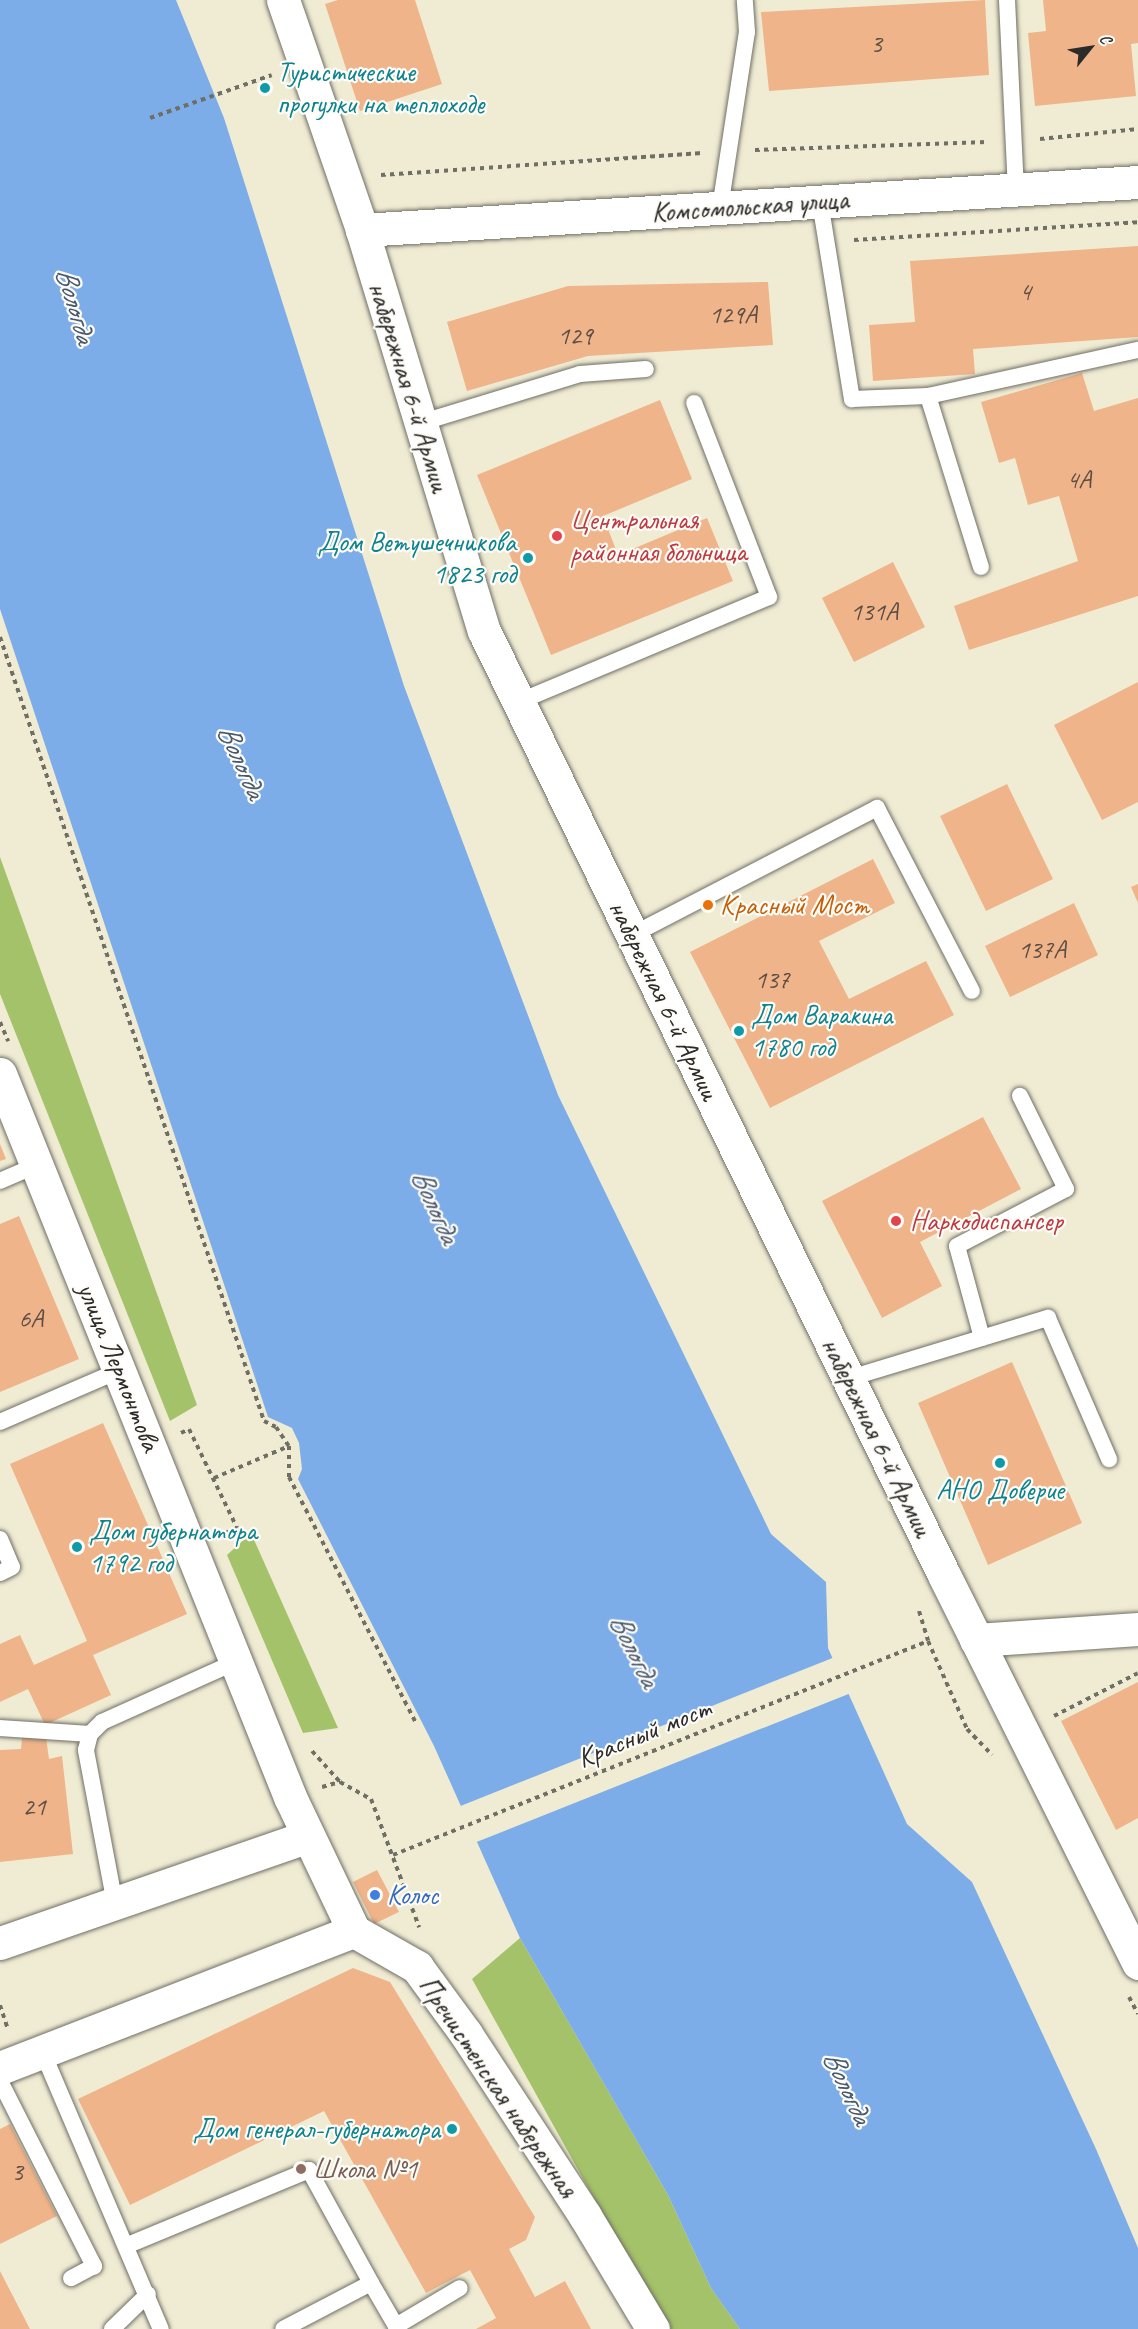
<!DOCTYPE html>
<html>
<head>
<meta charset="utf-8">
<style>
	body { margin:0 }
	#map { position:relative; width:1138px; height:2329px; overflow:hidden; background:#f0ecd4; font-family:Caveat,sans-serif }
	div>[style] { position:absolute }
	.green>* { inset:0; background:#a4c26a }
	.water>* { inset:0; background:#7dade8 }
	.pier>* { inset:0; background:#f0ecd4 }
	.building>* { inset:0; background:#efb48a }
	.path>* { height:4px; margin-top:-2px; transform-origin:0; background:repeating-linear-gradient(90deg,#706f66 0 4.5px,transparent 0 9px) }
	.roads { filter:drop-shadow(0 0 2px #706f66) drop-shadow(0 0 2px #706f66) }
	.service>* { height:16px; margin:-8px; padding:0 8px; transform-origin:8px; border-radius:8px; background:#fff }
	.minor>* { height:33px; margin:-16.5px; padding:0 16.5px; transform-origin:16.5px; border-radius:16.5px; background:#fff }
	.dots>* { width:16px; height:16px; translate:-50% -50%; box-sizing:border-box; border:3px solid #fdfcf7; border-radius:50% }
	span { translate:-50% -50%; white-space:nowrap; text-align:center; line-height:1.15; -webkit-text-stroke:4.5px #fdfcf7; paint-order:stroke }
	.number-label { font-size:26px; color:#5c4d43 }
	.number-label span { -webkit-text-stroke-width:0 }
	.culture-label { font-size:28px; color:#0d838f }
	.left { translate:0 -50%; text-align:left }
	.right { translate:-100% -50%; text-align:right }
	.street-label { font-size:28px; color:#2b2b2b }
	.health-label { font-size:28px; color:#be3a42 }
	.food-label { font-size:28px; color:#c56008 }
	.shop-label { font-size:28px; color:#366cbe }
	.education-label { font-size:28px; color:#785e54 }
	.water-label { font-size:30px; color:#48586d; font-style:italic }
	.north { position:absolute; left:1060px; top:18px; width:60px; height:60px; -webkit-text-stroke:4px #fdfcf7; paint-order:stroke; rotate:60deg; font-size:16px; font-weight:700; line-height:24px; text-align:center; color:#2b2b2b }
	.north::after { content:''; display:block; margin:auto; width:21px; height:27px; background:#2b2b2b; clip-path:polygon(50% 0,100% 100%,50% 72%,0 100%) }
</style>
</head>
<body>
<div id="map">
	<div class="green">
		<div style="clip-path:polygon(0 857px,197px 1405px,170px 1421px,0 994px)"></div>
		<div style="clip-path:polygon(251px 1533px,338px 1728px,303px 1733px,227px 1555px)"></div>
		<div style="clip-path:polygon(520px 1938px,668px 2195px,711px 2288px,740px 2329px,670px 2329px,601px 2211px,472px 1979px)"></div>
	</div>
	<div class="water">
		<div style="clip-path:polygon(0 0,176px 0,224px 118px,404px 686px,558px 1095px,771px 1534px,826px 1582px,828px 1648px,907px 1824px,972px 1882px,1096px 2149px,1138px 2248px,1138px 2329px,740px 2329px,711px 2288px,668px 2195px,520px 1938px,434px 1746px,298px 1479px,302px 1469px,299px 1443px,292px 1428px,268px 1417px,0 609px)"></div>
	</div>
	<div class="pier">
		<div style="clip-path:polygon(835px 1657px,851px 1693px,474px 1843px,458px 1807px)"></div>
	</div>
	<div class="building">
		<div style="clip-path:polygon(338px 0,415px 0,442px 84px,360px 111px,325px 4px)"></div>
		<div style="clip-path:polygon(985px 0,989px 75px,769px 91px,761px 12px)"></div>
		<div style="clip-path:polygon(1043px 0,1138px 0,1138px 43px,1131px 44px,1136px 96px,1035px 106px,1028px 33px,1046px 31px)"></div>
		<div style="clip-path:polygon(1138px 246px,1138px 337px,973px 349px,975px 374px,873px 381px,869px 325px,915px 322px,910px 261px)"></div>
		<div style="clip-path:polygon(768px 282px,773px 345px,588px 356px,467px 391px,447px 322px,568px 286px)"></div>
		<div style="clip-path:polygon(1082px 373px,1094px 411px,1138px 398px,1138px 596px,969px 650px,954px 606px,1078px 561px,1059px 496px,1028px 505px,1015px 458px,999px 463px,981px 402px)"></div>
		<div style="clip-path:polygon(660px 400px,692px 479px,603px 516px,618px 555px,707px 518px,733px 581px,551px 655px,477px 475px)"></div>
		<div style="clip-path:polygon(893px 562px,925px 627px,854px 662px,822px 598px)"></div>
		<div style="clip-path:polygon(1138px 682px,1138px 802px,1102px 820px,1054px 725px)"></div>
		<div style="clip-path:polygon(1007px 784px,1053px 879px,986px 911px,940px 816px)"></div>
		<div style="clip-path:polygon(873px 859px,895px 903px,819px 941px,849px 999px,926px 961px,954px 1015px,770px 1108px,690px 952px)"></div>
		<div style="clip-path:polygon(1138px 884px,1138px 903px,1131px 887px)"></div>
		<div style="clip-path:polygon(1074px 903px,1098px 955px,1010px 997px,985px 946px)"></div>
		<div style="clip-path:polygon(983px 1117px,1021px 1189px,920px 1242px,942px 1286px,882px 1318px,822px 1201px)"></div>
		<div style="clip-path:polygon(0 1144px,6px 1159px,0 1161px)"></div>
		<div style="clip-path:polygon(19px 1216px,79px 1359px,0 1392px,0 1224px)"></div>
		<div style="clip-path:polygon(1012px 1362px,1082px 1523px,988px 1565px,918px 1403px)"></div>
		<div style="clip-path:polygon(103px 1423px,187px 1614px,93px 1655px,111px 1695px,45px 1725px,28px 1689px,0 1702px,0 1644px,20px 1635px,34px 1665px,87px 1641px,10px 1464px)"></div>
		<div style="clip-path:polygon(1138px 1682px,1138px 1818px,1116px 1830px,1061px 1721px)"></div>
		<div style="clip-path:polygon(46px 1737px,49px 1759px,62px 1756px,73px 1854px,0 1862px,0 1750px,21px 1749px,22px 1738px)"></div>
		<div style="clip-path:polygon(377px 1870px,399px 1912px,374px 1924px,353px 1882px)"></div>
		<div style="clip-path:polygon(353px 1968px,390px 1982px,535px 2217px,526px 2240px,509px 2249px,535px 2297px,565px 2281px,591px 2329px,476px 2329px,496px 2318px,470px 2270px,426px 2293px,324px 2111px,130px 2205px,78px 2099px)"></div>
		<div style="clip-path:polygon(10px 2124px,57px 2216px,0 2244px,0 2129px)"></div>
		<div style="clip-path:polygon(0 2271px,30px 2329px,0 2329px)"></div>
	</div>
	<div class="path">
		<div style="left:150px;top:118px;width:129px;rotate:-19.4deg"></div>
		<div style="left:1040px;top:139px;width:99px;rotate:-5.8deg"></div>
		<div style="left:755px;top:150px;width:232px;rotate:-2deg"></div>
		<div style="left:381px;top:175px;width:322px;rotate:-3.9deg"></div>
		<div style="left:854px;top:240px;width:285px;rotate:-3.6deg"></div>
		<div style="left:0;top:637px;width:827px;rotate:71.39deg"></div>
		<div style="left:264px;top:1421px;width:13px;rotate:27deg"></div>
		<div style="left:276px;top:1427px;width:23px;rotate:56deg"></div>
		<div style="left:289px;top:1446px;width:31px;rotate:90deg"></div>
		<div style="left:289px;top:1477px;width:277px;rotate:62.7deg"></div>
		<div style="left:0;top:1022px;width:21px;rotate:67deg"></div>
		<div style="left:181px;top:1433px;width:9px;rotate:-27deg"></div>
		<div style="left:189px;top:1429px;width:110px;rotate:64.1deg"></div>
		<div style="left:237px;top:1528px;width:17px;rotate:156deg"></div>
		<div style="left:214px;top:1478px;width:82px;rotate:-23.1deg"></div>
		<div style="left:919px;top:1611px;width:31px;rotate:73deg"></div>
		<div style="left:928px;top:1641px;width:96px;rotate:66.1deg"></div>
		<div style="left:967px;top:1729px;width:36px;rotate:46deg"></div>
		<div style="left:1054px;top:1716px;width:94px;rotate:-27.1deg"></div>
		<div style="left:312px;top:1751px;width:42px;rotate:47.9deg"></div>
		<div style="left:322px;top:1787px;width:19px;rotate:-16deg"></div>
		<div style="left:340px;top:1782px;width:35px;rotate:29deg"></div>
		<div style="left:371px;top:1799px;width:137px;rotate:69.4deg"></div>
		<div style="left:393px;top:1855px;width:576px;rotate:-21.8deg"></div>
		<div style="left:1129px;top:1997px;width:19px;rotate:62deg"></div>
		<div style="left:0;top:2005px;width:23px;rotate:72deg"></div>
	</div>
	<div class="roads">
		<div class="service">
			<div style="left:1007px;top:0;width:189px;rotate:87.3deg"></div>
			<div style="left:820px;top:202px;width:200px;rotate:80.8deg"></div>
			<div style="left:852px;top:399px;width:76px;rotate:-2.3deg"></div>
			<div style="left:928px;top:396px;width:215px;rotate:-12.4deg"></div>
			<div style="left:720px;top:208px;width:178px;rotate:-81.3deg"></div>
			<div style="left:747px;top:32px;width:32px;rotate:-94deg"></div>
			<div style="left:928px;top:396px;width:179px;rotate:72.8deg"></div>
			<div style="left:420px;top:423px;width:167px;rotate:-17deg"></div>
			<div style="left:580px;top:374px;width:66px;rotate:-4.3deg"></div>
			<div style="left:518px;top:702px;width:272px;rotate:-22.7deg"></div>
			<div style="left:769px;top:597px;width:208px;rotate:-111.1deg"></div>
			<div style="left:632px;top:935px;width:276px;rotate:-27.4deg"></div>
			<div style="left:877px;top:808px;width:206px;rotate:62.6deg"></div>
			<div style="left:0;top:1181px;width:40px;rotate:-23.4deg"></div>
			<div style="left:982px;top:1338px;width:95px;rotate:-105.2deg"></div>
			<div style="left:957px;top:1246px;width:123px;rotate:-27.6deg"></div>
			<div style="left:1066px;top:1189px;width:104px;rotate:-116.3deg"></div>
			<div style="left:850px;top:1378px;width:207px;rotate:-16.9deg"></div>
			<div style="left:1048px;top:1318px;width:154px;rotate:66.6deg"></div>
			<div style="left:0;top:1422px;width:131px;rotate:-23.4deg"></div>
			<div style="left:0;top:1539px;width:30px;rotate:67deg"></div>
			<div style="left:12px;top:1567px;width:13px;rotate:153deg"></div>
			<div style="left:0;top:1728px;width:90px;rotate:3.8deg"></div>
			<div style="left:115px;top:1904px;width:157px;rotate:-100.7deg"></div>
			<div style="left:86px;top:1750px;width:16px;rotate:-76deg"></div>
			<div style="left:90px;top:1734px;width:17px;rotate:-45deg"></div>
			<div style="left:102px;top:1722px;width:149px;rotate:-24.2deg"></div>
			<div style="left:43px;top:2053px;width:300px;rotate:66.9deg"></div>
			<div style="left:0;top:2081px;width:208px;rotate:63.1deg"></div>
			<div style="left:94px;top:2266px;width:26px;rotate:152deg"></div>
			<div style="left:128px;top:2245px;width:196px;rotate:-22.5deg"></div>
			<div style="left:309px;top:2170px;width:129px;rotate:61.2deg"></div>
			<div style="left:371px;top:2283px;width:99px;rotate:152.4deg"></div>
			<div style="left:371px;top:2283px;width:50px;rotate:59.8deg"></div>
			<div style="left:396px;top:2326px;width:74px;rotate:-30.7deg"></div>
			<div style="left:112px;top:2329px;width:50px;rotate:-44.2deg"></div>
		</div>
		<div class="minor">
			<div style="left:283px;top:0;width:243px;rotate:71deg"></div>
			<div style="left:362px;top:230px;width:419px;rotate:73.1deg"></div>
			<div style="left:484px;top:631px;width:1050px;rotate:64.02deg"></div>
			<div style="left:944px;top:1575px;width:434px;rotate:63.4deg"></div>
			<div style="left:362px;top:230px;width:777px;rotate:-3.54deg"></div>
			<div style="left:0;top:1074px;width:779px;rotate:68.14deg"></div>
			<div style="left:290px;top:1797px;width:148px;rotate:64.5deg"></div>
			<div style="left:354px;top:1931px;width:73px;rotate:29.7deg"></div>
			<div style="left:417px;top:1967px;width:83px;rotate:53.8deg"></div>
			<div style="left:466px;top:2034px;width:217px;rotate:56.8deg"></div>
			<div style="left:585px;top:2216px;width:132px;rotate:59deg"></div>
			<div style="left:976px;top:1640px;width:162px;rotate:-3.9deg"></div>
			<div style="left:0;top:1943px;width:324px;rotate:-19.1deg"></div>
			<div style="left:0;top:2068px;width:380px;rotate:-21.2deg"></div>
		</div>
	</div>
	<div class="dots">
		<div style="left:265px;top:88px;background:#0f9aa8"></div>
		<div style="left:557px;top:536px;background:#e0444e"></div>
		<div style="left:528px;top:558px;background:#0f9aa8"></div>
		<div style="left:708px;top:905px;background:#e8710a"></div>
		<div style="left:739px;top:1031px;background:#0f9aa8"></div>
		<div style="left:896px;top:1221px;background:#e0444e"></div>
		<div style="left:1000px;top:1463px;background:#0f9aa8"></div>
		<div style="left:77px;top:1547px;background:#0f9aa8"></div>
		<div style="left:375px;top:1895px;background:#3f7fe0"></div>
		<div style="left:452px;top:2129px;background:#0f9aa8"></div>
		<div style="left:301px;top:2169px;background:#8d6e63"></div>
	</div>
	<div class="number-label">
		<span style="left:876px;top:44px">3</span>
		<span style="left:1025px;top:292px">4</span>
		<span style="left:733px;top:315px">129А</span>
		<span style="left:575px;top:336px">129</span>
		<span style="left:1079px;top:480px">4А</span>
		<span style="left:874px;top:612px">131А</span>
		<span style="left:1042px;top:950px">137А</span>
		<span style="left:772px;top:980px">137</span>
		<span style="left:31px;top:1319px">6А</span>
		<span style="left:34px;top:1807px">21</span>
		<span style="left:17px;top:2172px">3</span>
	</div>
	<div class="culture-label">
		<span class="left" style="left:277px;top:88px">Туристические<br>прогулки на теплоходе</span>
		<span class="right" style="left:516px;top:558px">Дом Ветушечникова<br>1823 год</span>
		<span class="left" style="left:751px;top:1031px">Дом Варакина<br>1780 год</span>
		<span style="left:1000px;top:1490px">АНО Доверие</span>
		<span class="left" style="left:89px;top:1547px">Дом губернатора<br>1792 год</span>
		<span class="right" style="left:440px;top:2129px">Дом генерал-губернатора</span>
	</div>
	<div class="street-label">
		<span style="left:750px;top:206px;rotate:-4deg">Комсомольская улица</span>
		<span style="left:409px;top:387px;rotate:73deg">набережная 6-й Армии</span>
		<span style="left:664px;top:1000px;rotate:64deg">набережная 6-й Армии</span>
		<span style="left:119px;top:1367px;rotate:68deg">улица Лермонтова</span>
		<span style="left:877px;top:1437px;rotate:64deg">набережная 6-й Армии</span>
		<span style="left:644px;top:1733px;rotate:-22deg">Красный мост</span>
		<span style="left:498px;top:2087px;rotate:56deg">Пречистенская набережная</span>
	</div>
	<div class="health-label">
		<span class="left" style="left:570px;top:536px">Центральная<br>районная больница</span>
		<span class="left" style="left:910px;top:1221px">Наркодиспансер</span>
	</div>
	<div class="food-label">
		<span class="left" style="left:720px;top:905px">Красный Мост</span>
	</div>
	<div class="shop-label">
		<span class="left" style="left:387px;top:1895px">Колос</span>
	</div>
	<div class="education-label">
		<span class="left" style="left:313px;top:2169px">Школа №1</span>
	</div>
	<div class="water-label">
		<span style="left:76px;top:305px;rotate:74deg">Вологда</span>
		<span style="left:242px;top:761px;rotate:66deg">Вологда</span>
		<span style="left:436px;top:1206px;rotate:66deg">Вологда</span>
		<span style="left:635px;top:1650px;rotate:64deg">Вологда</span>
		<span style="left:848px;top:2087px;rotate:65deg">Вологда</span>
	</div>
	<div class="north">С</div>
</div>
</body>
</html>
